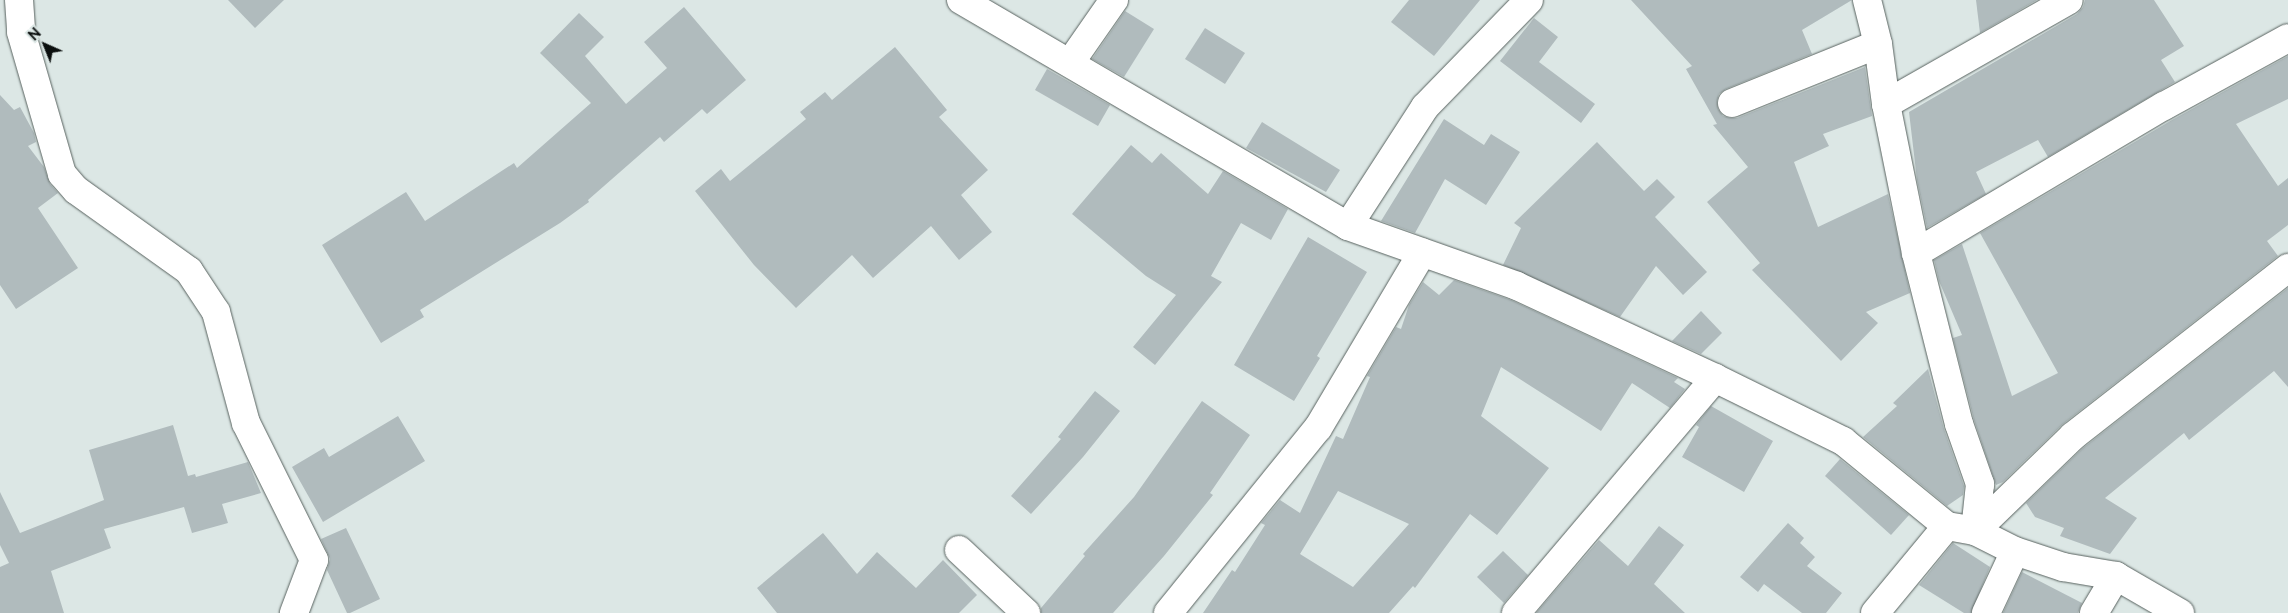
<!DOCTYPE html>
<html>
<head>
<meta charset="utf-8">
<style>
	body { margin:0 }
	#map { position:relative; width:2288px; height:613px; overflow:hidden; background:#dce7e5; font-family:Raleway,sans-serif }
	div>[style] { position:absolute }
	.building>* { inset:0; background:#b0bbbd }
	.roads { filter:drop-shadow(0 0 1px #58625f) drop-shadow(0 0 1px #58625f) }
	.minor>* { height:28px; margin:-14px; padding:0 14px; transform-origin:14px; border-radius:14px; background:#fff }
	span { translate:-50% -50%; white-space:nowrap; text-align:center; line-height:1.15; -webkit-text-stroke:4px #dce7e5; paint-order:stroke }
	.north { position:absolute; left:20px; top:20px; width:50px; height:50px; -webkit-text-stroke:4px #dce7e5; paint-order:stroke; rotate:316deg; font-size:14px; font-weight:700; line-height:20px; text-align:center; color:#0b0f0e }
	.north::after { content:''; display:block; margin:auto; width:18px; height:22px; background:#0b0f0e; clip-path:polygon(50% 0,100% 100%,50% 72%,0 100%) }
</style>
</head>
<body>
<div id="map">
	<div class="building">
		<div style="clip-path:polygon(228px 0,284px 0,255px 28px)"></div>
		<div style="clip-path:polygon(1409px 0,1480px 0,1434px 56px,1391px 22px)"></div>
		<div style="clip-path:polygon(1631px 0,1852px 0,1802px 30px,1812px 54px,1726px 89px,1719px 94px,1717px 101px,1718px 109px,1723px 116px,1730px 118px,1737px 118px,1865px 67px,1872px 116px,1823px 134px,1829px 146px,1794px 162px,1818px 227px,1888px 194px,1910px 293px,1866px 312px,1878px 323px,1841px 361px,1752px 270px,1760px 263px,1707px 202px,1748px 167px,1713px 125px,1717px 124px,1686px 69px,1692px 66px)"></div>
		<div style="clip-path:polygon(1976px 0,2037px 0,1980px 33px)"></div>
		<div style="clip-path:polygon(2085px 0,2154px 0,2184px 46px,2161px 60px,2175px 82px,2048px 157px,2038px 140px,1976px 172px,1986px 194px,1927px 228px,1917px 180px,1909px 112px,2077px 14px,2083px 7px)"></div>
		<div style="clip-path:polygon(684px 7px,746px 80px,707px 114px,702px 109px,664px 142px,660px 137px,588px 200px,589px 202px,560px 223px,420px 310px,424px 317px,381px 343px,322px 245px,406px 192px,425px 221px,514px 163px,517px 168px,591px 103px,540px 53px,579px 13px,604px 37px,585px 56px,626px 104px,667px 68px,644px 42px)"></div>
		<div style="clip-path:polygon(1125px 11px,1154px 29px,1124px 77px,1092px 59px)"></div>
		<div style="clip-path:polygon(1534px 18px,1558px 37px,1539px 62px,1595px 104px,1581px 123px,1500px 61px)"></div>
		<div style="clip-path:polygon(1205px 28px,1245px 53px,1225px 84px,1185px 59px)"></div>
		<div style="clip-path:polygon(895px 47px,947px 110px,939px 117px,988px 170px,961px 195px,992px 232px,959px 260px,931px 226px,873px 278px,852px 255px,796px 308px,754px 265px,695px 191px,721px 169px,730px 181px,806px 119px,800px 112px,825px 92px,832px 100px)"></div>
		<div style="clip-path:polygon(2288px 56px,2288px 99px,2236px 124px,2278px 186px,2288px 178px,2288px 225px,2267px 241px,2278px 256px,2063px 424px,2003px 482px,1996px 485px,1974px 420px,1953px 338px,1962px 335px,1939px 281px,1934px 260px,1962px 244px,2012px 396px,2058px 373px,1980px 233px,2172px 120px)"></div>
		<div style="clip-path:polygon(1047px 69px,1110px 105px,1098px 126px,1035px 90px)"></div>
		<div style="clip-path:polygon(0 95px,14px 110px,20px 107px,34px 133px,36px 142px,28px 146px,44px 167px,50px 184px,58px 193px,38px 208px,78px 268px,16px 309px,0 285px)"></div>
		<div style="clip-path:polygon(1444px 119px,1484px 145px,1491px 134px,1520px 152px,1486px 205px,1445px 179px,1415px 233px,1381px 221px)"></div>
		<div style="clip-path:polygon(1262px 122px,1340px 170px,1326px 192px,1246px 148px)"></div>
		<div style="clip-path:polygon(1597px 142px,1644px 191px,1657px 179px,1675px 197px,1655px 217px,1707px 272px,1683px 295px,1656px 266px,1620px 317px,1503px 265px,1521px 228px,1514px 223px)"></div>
		<div style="clip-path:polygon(1131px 145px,1152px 163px,1161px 153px,1208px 194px,1223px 171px,1288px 209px,1271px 240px,1241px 223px,1211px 276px,1222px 282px,1155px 365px,1133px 347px,1176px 295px,1146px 276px,1072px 214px)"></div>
		<div style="clip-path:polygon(1308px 237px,1367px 272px,1317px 356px,1320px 358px,1294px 401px,1234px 365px)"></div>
		<div style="clip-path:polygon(evenodd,1454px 280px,1511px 300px,1678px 378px,1674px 382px,1685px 389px,1670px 408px,1632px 383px,1601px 431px,1501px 367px,1481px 416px,1549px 468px,1497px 535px,1470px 514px,1415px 588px,1413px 586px,1389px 613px,1203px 613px,1232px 570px,1235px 572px,1265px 525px,1261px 523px,1280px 500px,1300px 513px,1336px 436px,1343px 439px,1370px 377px,1367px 376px,1396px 327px,1401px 329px,1409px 305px,1423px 282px,1439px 295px,1454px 280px,1338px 491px,1409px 524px,1353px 587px,1300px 554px,1338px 491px)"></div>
		<div style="clip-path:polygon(2288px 288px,2288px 387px,2274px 371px,2189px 440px,2184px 433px,2105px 498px,2137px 518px,2110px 554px,2060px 536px,2064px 528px,2035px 517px,2026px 503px,2083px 448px)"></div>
		<div style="clip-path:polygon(1701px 311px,1722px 333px,1701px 354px,1672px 341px)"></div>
		<div style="clip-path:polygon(1928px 369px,1944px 429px,1964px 486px,1963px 495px,1947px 506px,1863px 437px,1897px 406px,1893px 403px)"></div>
		<div style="clip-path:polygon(1095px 391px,1120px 411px,1083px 457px,1031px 514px,1011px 496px,1061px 439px,1058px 437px)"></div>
		<div style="clip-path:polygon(1202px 401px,1250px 435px,1210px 493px,1213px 495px,1164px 556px,1113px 613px,1041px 613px,1041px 608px,1085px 556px,1083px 554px,1134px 497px)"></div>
		<div style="clip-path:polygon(1711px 406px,1773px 441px,1744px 492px,1682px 457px,1699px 427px,1696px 425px)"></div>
		<div style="clip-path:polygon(398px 416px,425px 461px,323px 522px,292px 467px,324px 448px,329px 457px)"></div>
		<div style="clip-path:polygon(173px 425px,188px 476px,195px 474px,196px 477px,248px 462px,261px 493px,222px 504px,228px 523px,192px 533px,184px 507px,104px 529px,111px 548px,51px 571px,64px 613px,0 613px,0 567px,9px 563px,0 545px,0 492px,20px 533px,104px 500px,89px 450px)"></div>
		<div style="clip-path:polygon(1840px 459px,1909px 515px,1891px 535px,1825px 476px)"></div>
		<div style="clip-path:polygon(1788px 523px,1804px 538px,1800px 543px,1815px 557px,1807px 566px,1842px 593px,1826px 613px,1802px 613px,1764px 584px,1758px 592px,1740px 577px)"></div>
		<div style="clip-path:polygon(1659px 526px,1684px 545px,1654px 584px,1685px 613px,1536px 613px,1599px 540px,1628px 566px)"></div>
		<div style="clip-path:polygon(346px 528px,380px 599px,350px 613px,347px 613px,327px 570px,330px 559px,321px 539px)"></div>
		<div style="clip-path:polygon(823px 533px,857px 574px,877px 552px,916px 588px,943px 560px,977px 595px,959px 613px,777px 613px,757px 588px)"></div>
		<div style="clip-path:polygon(1953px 543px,1990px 567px,1971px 613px,1964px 613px,1919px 585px)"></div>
		<div style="clip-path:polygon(1503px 551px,1528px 575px,1504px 603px,1477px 577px)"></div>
		<div style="clip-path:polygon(2022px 572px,2082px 603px,2078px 613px,2003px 613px)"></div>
	</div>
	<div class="roads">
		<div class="minor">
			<div style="left:19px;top:0;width:32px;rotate:86deg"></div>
			<div style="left:21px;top:32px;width:148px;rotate:73.9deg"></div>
			<div style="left:62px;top:174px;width:21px;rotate:49deg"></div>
			<div style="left:76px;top:190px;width:139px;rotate:35.6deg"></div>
			<div style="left:189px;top:271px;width:49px;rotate:56.6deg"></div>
			<div style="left:216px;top:312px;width:115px;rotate:74.9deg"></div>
			<div style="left:246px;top:423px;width:153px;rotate:63.6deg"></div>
			<div style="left:314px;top:560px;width:57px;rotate:110.7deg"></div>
			<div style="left:961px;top:0;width:448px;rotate:30.3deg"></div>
			<div style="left:1348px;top:226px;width:179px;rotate:19.5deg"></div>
			<div style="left:1517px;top:286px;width:218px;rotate:24.9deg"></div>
			<div style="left:1715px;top:378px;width:143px;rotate:26.2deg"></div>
			<div style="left:1843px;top:441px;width:134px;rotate:39.3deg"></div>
			<div style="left:1947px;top:526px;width:28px;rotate:10deg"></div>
			<div style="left:1975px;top:531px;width:45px;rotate:26.6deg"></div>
			<div style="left:2015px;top:551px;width:51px;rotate:18.4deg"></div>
			<div style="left:2063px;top:567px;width:54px;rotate:9.6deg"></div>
			<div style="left:2116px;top:576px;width:74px;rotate:30deg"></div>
			<div style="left:1867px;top:0;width:45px;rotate:76deg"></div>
			<div style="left:1878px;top:44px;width:61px;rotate:82.4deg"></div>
			<div style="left:1886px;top:104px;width:152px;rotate:78.6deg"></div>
			<div style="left:1916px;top:253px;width:176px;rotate:75.9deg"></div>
			<div style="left:1959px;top:424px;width:64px;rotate:70.7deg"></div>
			<div style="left:1980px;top:484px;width:47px;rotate:96.1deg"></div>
			<div style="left:1070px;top:63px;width:77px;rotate:-55.1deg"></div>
			<div style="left:1732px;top:103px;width:157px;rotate:-22deg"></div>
			<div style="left:1886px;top:104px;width:210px;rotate:-29.6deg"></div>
			<div style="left:1348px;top:226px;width:142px;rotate:-57.1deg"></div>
			<div style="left:1425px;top:107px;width:149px;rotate:-45.8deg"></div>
			<div style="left:1916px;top:253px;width:288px;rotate:-30.7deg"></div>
			<div style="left:2164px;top:106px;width:141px;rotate:-28.7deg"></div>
			<div style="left:1975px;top:531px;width:136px;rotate:-44.1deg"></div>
			<div style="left:2073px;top:436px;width:273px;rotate:-38deg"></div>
			<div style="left:959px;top:550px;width:92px;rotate:43.2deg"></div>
			<div style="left:1168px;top:613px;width:238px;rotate:-51deg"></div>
			<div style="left:1318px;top:428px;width:204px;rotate:-59.3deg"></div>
			<div style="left:1516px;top:613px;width:308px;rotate:-49.7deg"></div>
			<div style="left:1875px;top:613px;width:113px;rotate:-50.4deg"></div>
			<div style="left:1986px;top:613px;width:68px;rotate:-64.9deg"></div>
			<div style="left:2094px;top:613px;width:43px;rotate:-59.3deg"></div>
		</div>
	</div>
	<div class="north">N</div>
</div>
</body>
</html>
